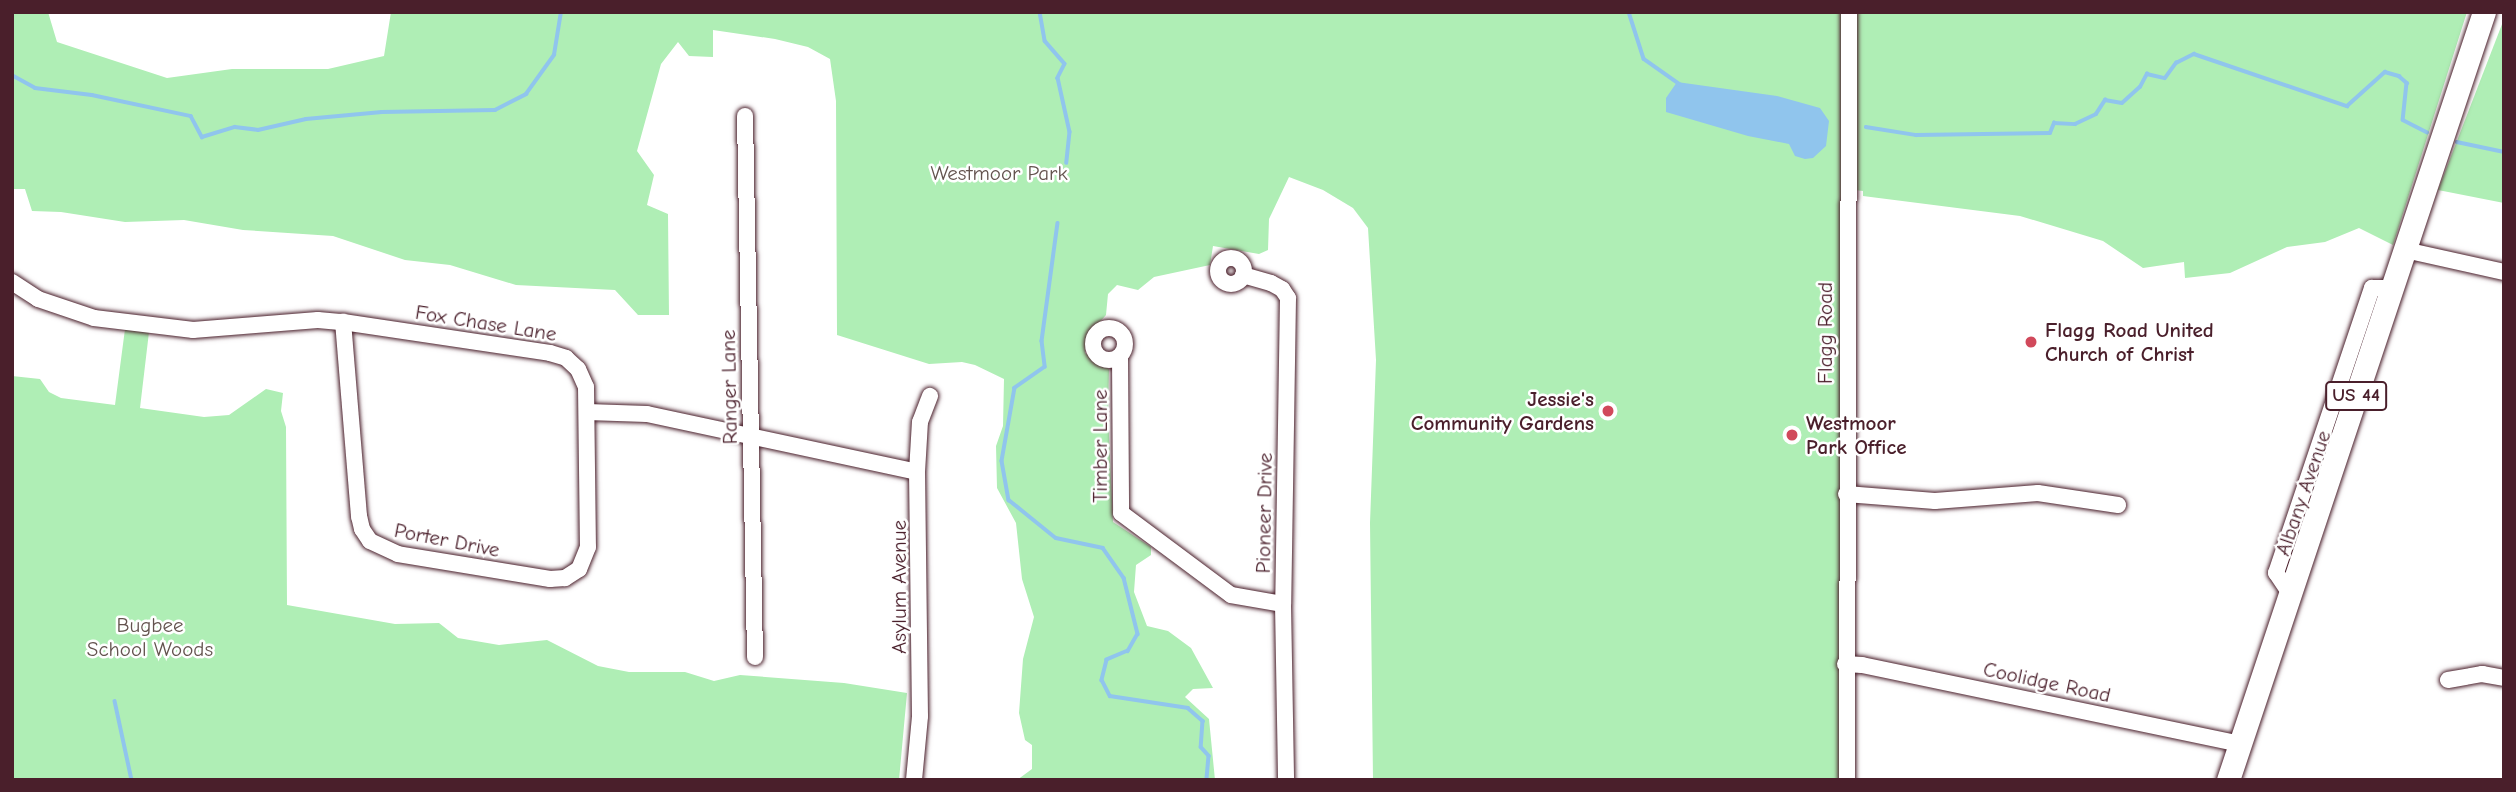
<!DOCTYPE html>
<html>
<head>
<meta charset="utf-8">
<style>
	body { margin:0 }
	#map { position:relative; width:2516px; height:792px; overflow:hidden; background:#fff; font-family:"Comic Neue",sans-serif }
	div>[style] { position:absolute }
	.green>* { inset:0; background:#afeeb5 }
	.water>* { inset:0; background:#90c5ed }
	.stream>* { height:3.5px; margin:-1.75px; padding:0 1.75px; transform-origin:1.75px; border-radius:1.75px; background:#90c5ed }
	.roads { filter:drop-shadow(0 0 2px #4a1f2b) drop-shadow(0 0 2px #4a1f2b) }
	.minor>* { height:16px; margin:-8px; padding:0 8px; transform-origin:8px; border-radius:8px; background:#fff }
	.minor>.ring { margin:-8px; padding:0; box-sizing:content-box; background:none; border:16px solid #fff; border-radius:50% }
	.highway>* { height:23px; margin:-11.5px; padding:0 11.5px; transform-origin:11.5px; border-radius:11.5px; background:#fff }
	.dots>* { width:19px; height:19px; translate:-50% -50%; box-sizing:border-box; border:4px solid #fff; border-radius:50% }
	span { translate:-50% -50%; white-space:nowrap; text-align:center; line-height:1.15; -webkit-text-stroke:5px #fff; paint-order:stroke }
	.shield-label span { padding:2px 5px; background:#fff; border:2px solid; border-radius:5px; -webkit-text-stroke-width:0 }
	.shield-label { font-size:19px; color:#4a1f2b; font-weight:700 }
	.park-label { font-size:21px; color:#63534e }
	.street-label { font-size:21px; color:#4a1f2b }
	.poi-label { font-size:21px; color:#4a1f2b; font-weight:700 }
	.left { translate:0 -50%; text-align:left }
	.right { translate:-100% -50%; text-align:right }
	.frame { position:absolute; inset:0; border:14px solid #4a1f2b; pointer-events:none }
</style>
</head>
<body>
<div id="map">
	<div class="green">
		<div style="clip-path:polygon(12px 12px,48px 12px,57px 42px,167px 78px,232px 69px,328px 69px,384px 56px,391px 12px,1842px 12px,1841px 780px,1373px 780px,1370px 523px,1376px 360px,1368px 228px,1353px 208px,1323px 190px,1289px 177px,1269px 219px,1268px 250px,1259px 254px,1213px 246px,1210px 265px,1154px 277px,1138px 290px,1117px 285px,1108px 294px,1106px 315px,1087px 336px,1085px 353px,1109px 369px,1108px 414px,1113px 522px,1151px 547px,1151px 555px,1136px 565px,1134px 592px,1147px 626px,1168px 631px,1191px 648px,1213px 688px,1193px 689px,1185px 697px,1209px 719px,1215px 780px,1017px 780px,1032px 769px,1032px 745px,1025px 740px,1019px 713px,1023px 659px,1034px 617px,1022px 579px,1016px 523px,997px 488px,996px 446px,1003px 426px,1004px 379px,975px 365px,962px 362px,929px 364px,837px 335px,836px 101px,830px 59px,808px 47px,775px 39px,713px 30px,713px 57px,689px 56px,678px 42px,661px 64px,637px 151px,654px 175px,647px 205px,668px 214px,669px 315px,638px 315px,615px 290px,516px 285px,450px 265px,405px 260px,333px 236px,243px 230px,184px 220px,125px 222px,61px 212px,32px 211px,25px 189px,12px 189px)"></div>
		<div style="clip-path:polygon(1854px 12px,2467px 12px,2393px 245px,2359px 228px,2325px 242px,2287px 247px,2230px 273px,2185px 278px,2184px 262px,2143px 268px,2103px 241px,2020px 216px,1863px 196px,1863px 191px,1854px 190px)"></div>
		<div style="clip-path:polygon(2504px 19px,2504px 203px,2438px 190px)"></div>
		<div style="clip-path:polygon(125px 329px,149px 332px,140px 408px,204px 417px,229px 415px,266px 389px,283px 393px,281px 411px,286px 427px,287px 605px,395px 624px,439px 623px,458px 638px,499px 645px,547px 640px,598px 666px,629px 672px,685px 672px,714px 681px,740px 675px,844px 683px,907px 693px,899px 780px,12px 780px,12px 376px,40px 379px,49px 392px,61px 398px,115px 405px)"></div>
	</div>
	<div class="water">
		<div style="clip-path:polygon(1677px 82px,1777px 96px,1820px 108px,1829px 121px,1826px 146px,1813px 158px,1805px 159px,1795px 156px,1789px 144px,1748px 136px,1666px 112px,1666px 98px)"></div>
	</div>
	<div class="stream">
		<div style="left:982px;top:12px;width:17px"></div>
		<div style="left:1040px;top:12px;width:29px;rotate:80deg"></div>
		<div style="left:1045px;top:41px;width:30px;rotate:49deg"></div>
		<div style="left:1065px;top:64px;width:16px;rotate:117deg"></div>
		<div style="left:1058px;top:78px;width:55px;rotate:77.5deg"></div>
		<div style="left:1070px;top:132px;width:31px;rotate:96deg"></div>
		<div style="left:1629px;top:12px;width:49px;rotate:72.3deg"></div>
		<div style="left:1644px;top:59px;width:45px;rotate:35.1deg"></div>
		<div style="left:12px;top:75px;width:26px;rotate:29deg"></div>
		<div style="left:35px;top:88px;width:57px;rotate:7deg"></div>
		<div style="left:92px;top:95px;width:101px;rotate:12deg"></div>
		<div style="left:191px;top:116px;width:24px;rotate:62deg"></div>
		<div style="left:202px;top:137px;width:34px;rotate:-17deg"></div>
		<div style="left:235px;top:127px;width:23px;rotate:7deg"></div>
		<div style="left:258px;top:130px;width:49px;rotate:-12.9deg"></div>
		<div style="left:306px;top:119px;width:76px;rotate:-5.3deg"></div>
		<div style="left:382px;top:112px;width:113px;rotate:-1deg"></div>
		<div style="left:495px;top:110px;width:35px;rotate:-27deg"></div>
		<div style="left:526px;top:94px;width:48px;rotate:-54.3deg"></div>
		<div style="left:554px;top:55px;width:44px;rotate:-80.8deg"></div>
		<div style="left:1866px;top:127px;width:51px;rotate:9.1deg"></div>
		<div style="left:1916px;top:135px;width:134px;rotate:-0.9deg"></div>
		<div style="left:2050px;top:133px;width:11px;rotate:-68deg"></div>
		<div style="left:2054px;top:123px;width:21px;rotate:3deg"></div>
		<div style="left:2075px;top:124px;width:23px;rotate:-25deg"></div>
		<div style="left:2096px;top:114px;width:17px;rotate:-57deg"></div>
		<div style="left:2105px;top:100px;width:17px;rotate:10deg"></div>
		<div style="left:2122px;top:103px;width:24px;rotate:-42deg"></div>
		<div style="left:2140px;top:87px;width:15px;rotate:-62deg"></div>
		<div style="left:2147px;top:74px;width:18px;rotate:13deg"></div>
		<div style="left:2165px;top:78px;width:19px;rotate:-54deg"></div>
		<div style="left:2176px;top:63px;width:20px;rotate:-27deg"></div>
		<div style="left:2194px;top:54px;width:162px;rotate:18.8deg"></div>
		<div style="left:2347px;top:106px;width:51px;rotate:-41.8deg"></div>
		<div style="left:2385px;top:72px;width:15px;rotate:16deg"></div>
		<div style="left:2399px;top:76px;width:11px;rotate:41deg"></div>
		<div style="left:2407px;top:83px;width:37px;rotate:96deg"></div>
		<div style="left:2403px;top:120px;width:27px;rotate:27deg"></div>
		<div style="left:2457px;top:142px;width:48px;rotate:12deg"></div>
		<div style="left:1058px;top:223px;width:119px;rotate:97.7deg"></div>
		<div style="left:1042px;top:341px;width:26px;rotate:83deg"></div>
		<div style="left:1045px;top:367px;width:37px;rotate:145deg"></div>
		<div style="left:1015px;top:388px;width:74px;rotate:100.1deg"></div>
		<div style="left:1002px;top:461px;width:40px;rotate:80deg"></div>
		<div style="left:1009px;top:500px;width:60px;rotate:39deg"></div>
		<div style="left:1056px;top:538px;width:48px;rotate:12deg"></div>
		<div style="left:1103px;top:548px;width:37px;rotate:55deg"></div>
		<div style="left:1124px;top:578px;width:58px;rotate:76deg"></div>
		<div style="left:1138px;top:634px;width:20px;rotate:120deg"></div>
		<div style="left:1128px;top:651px;width:23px;rotate:157deg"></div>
		<div style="left:1107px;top:660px;width:21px;rotate:104deg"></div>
		<div style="left:1102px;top:680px;width:18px;rotate:63deg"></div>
		<div style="left:1110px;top:696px;width:79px;rotate:8.7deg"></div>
		<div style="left:1188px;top:708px;width:20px;rotate:41deg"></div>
		<div style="left:1203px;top:721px;width:26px;rotate:94deg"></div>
		<div style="left:1201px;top:747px;width:12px;rotate:48deg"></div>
		<div style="left:1209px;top:756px;width:24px;rotate:95deg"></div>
		<div style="left:115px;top:701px;width:81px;rotate:77.9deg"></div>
	</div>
	<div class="roads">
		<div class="minor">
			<div style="left:745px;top:116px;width:541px;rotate:88.94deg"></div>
			<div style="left:2405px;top:250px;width:101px;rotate:12.5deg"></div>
			<div class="ring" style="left:1218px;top:258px;width:10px;height:10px"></div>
			<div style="left:1243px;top:275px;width:29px;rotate:16deg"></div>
			<div style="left:1271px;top:283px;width:13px;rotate:29deg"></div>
			<div style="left:1282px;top:289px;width:11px;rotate:56deg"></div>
			<div style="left:1288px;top:298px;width:306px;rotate:90.9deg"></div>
			<div style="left:1283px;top:604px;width:176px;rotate:89deg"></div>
			<div style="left:12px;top:282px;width:31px;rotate:33deg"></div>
			<div style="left:38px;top:299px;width:59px;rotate:18.7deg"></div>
			<div style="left:94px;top:318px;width:100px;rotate:6.9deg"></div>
			<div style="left:193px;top:330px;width:125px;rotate:-4.6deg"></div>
			<div style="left:318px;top:320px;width:25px;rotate:5deg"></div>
			<div style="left:343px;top:322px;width:209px;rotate:8.5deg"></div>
			<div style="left:550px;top:353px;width:17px;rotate:17deg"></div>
			<div style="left:566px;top:358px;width:16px;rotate:43deg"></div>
			<div style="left:578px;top:369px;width:20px;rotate:66deg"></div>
			<div style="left:586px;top:387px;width:160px;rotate:89.3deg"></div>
			<div style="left:588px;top:547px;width:24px;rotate:112deg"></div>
			<div style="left:579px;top:569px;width:17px;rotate:147deg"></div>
			<div style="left:565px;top:578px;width:15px;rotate:176deg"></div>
			<div style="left:550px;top:579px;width:154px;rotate:-170.7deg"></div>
			<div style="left:398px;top:554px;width:31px;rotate:-155deg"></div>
			<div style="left:370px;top:541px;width:14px;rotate:-124deg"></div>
			<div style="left:362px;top:529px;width:13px;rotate:-103deg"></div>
			<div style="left:359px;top:516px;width:195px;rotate:-94.7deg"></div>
			<div class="ring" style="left:1093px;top:328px;width:16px;height:16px"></div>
			<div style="left:1120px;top:356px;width:157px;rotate:89.6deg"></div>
			<div style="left:1121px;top:513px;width:137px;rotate:36.7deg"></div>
			<div style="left:1231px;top:595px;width:53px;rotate:9.8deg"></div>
			<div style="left:587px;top:412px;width:60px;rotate:1.9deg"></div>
			<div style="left:647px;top:414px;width:276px;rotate:12.1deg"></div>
			<div style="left:1846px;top:494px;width:89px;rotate:4.5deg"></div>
			<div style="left:1935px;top:501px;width:103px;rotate:-4.4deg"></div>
			<div style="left:2038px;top:493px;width:81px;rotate:8.5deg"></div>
			<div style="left:2291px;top:595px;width:27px;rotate:-124deg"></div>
			<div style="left:2276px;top:573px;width:301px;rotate:-71.4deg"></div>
			<div style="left:2372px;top:288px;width:21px"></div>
			<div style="left:1845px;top:664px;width:17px;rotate:3deg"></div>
			<div style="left:1862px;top:665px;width:386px;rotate:11.8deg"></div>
			<div style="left:2448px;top:680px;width:35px;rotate:-10deg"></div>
			<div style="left:2482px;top:674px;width:22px;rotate:10deg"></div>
			<div style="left:914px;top:780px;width:64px;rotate:-84.6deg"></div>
			<div style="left:920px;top:716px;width:244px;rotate:-90.7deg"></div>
			<div style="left:917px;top:472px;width:50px;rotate:-86.6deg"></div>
			<div style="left:920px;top:422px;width:28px;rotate:-69deg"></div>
			<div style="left:1847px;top:780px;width:768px;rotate:-89.85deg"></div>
		</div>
		<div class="highway">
			<div style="left:2228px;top:780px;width:810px;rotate:-71.57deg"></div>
		</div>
	</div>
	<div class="dots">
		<div style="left:2031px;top:342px;background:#d1495b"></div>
		<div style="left:1608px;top:411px;background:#d1495b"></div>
		<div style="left:1792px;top:435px;background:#d1495b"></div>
	</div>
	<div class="shield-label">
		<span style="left:2356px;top:396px">US 44</span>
	</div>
	<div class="park-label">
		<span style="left:999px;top:173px">Westmoor Park</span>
		<span style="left:150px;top:637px">Bugbee<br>School Woods</span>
	</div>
	<div class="street-label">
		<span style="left:486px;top:323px;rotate:9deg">Fox Chase Lane</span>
		<span style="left:1825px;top:333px;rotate:-90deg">Flagg Road</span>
		<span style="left:729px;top:387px;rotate:-91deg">Ranger Lane</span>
		<span style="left:1100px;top:446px;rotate:-90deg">Timber Lane</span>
		<span style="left:2303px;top:493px;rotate:-71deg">Albany Avenue</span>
		<span style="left:1264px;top:513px;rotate:-89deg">Pioneer Drive</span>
		<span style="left:447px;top:540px;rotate:11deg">Porter Drive</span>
		<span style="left:899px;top:587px;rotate:-90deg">Asylum Avenue</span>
		<span style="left:2047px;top:682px;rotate:12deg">Coolidge Road</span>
	</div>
	<div class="poi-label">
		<span class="left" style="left:2045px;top:342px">Flagg Road United<br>Church of Christ</span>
		<span class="right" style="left:1594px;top:411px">Jessie's<br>Community Gardens</span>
		<span class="left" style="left:1806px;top:435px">Westmoor<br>Park Office</span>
	</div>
	<div class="frame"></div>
</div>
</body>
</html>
